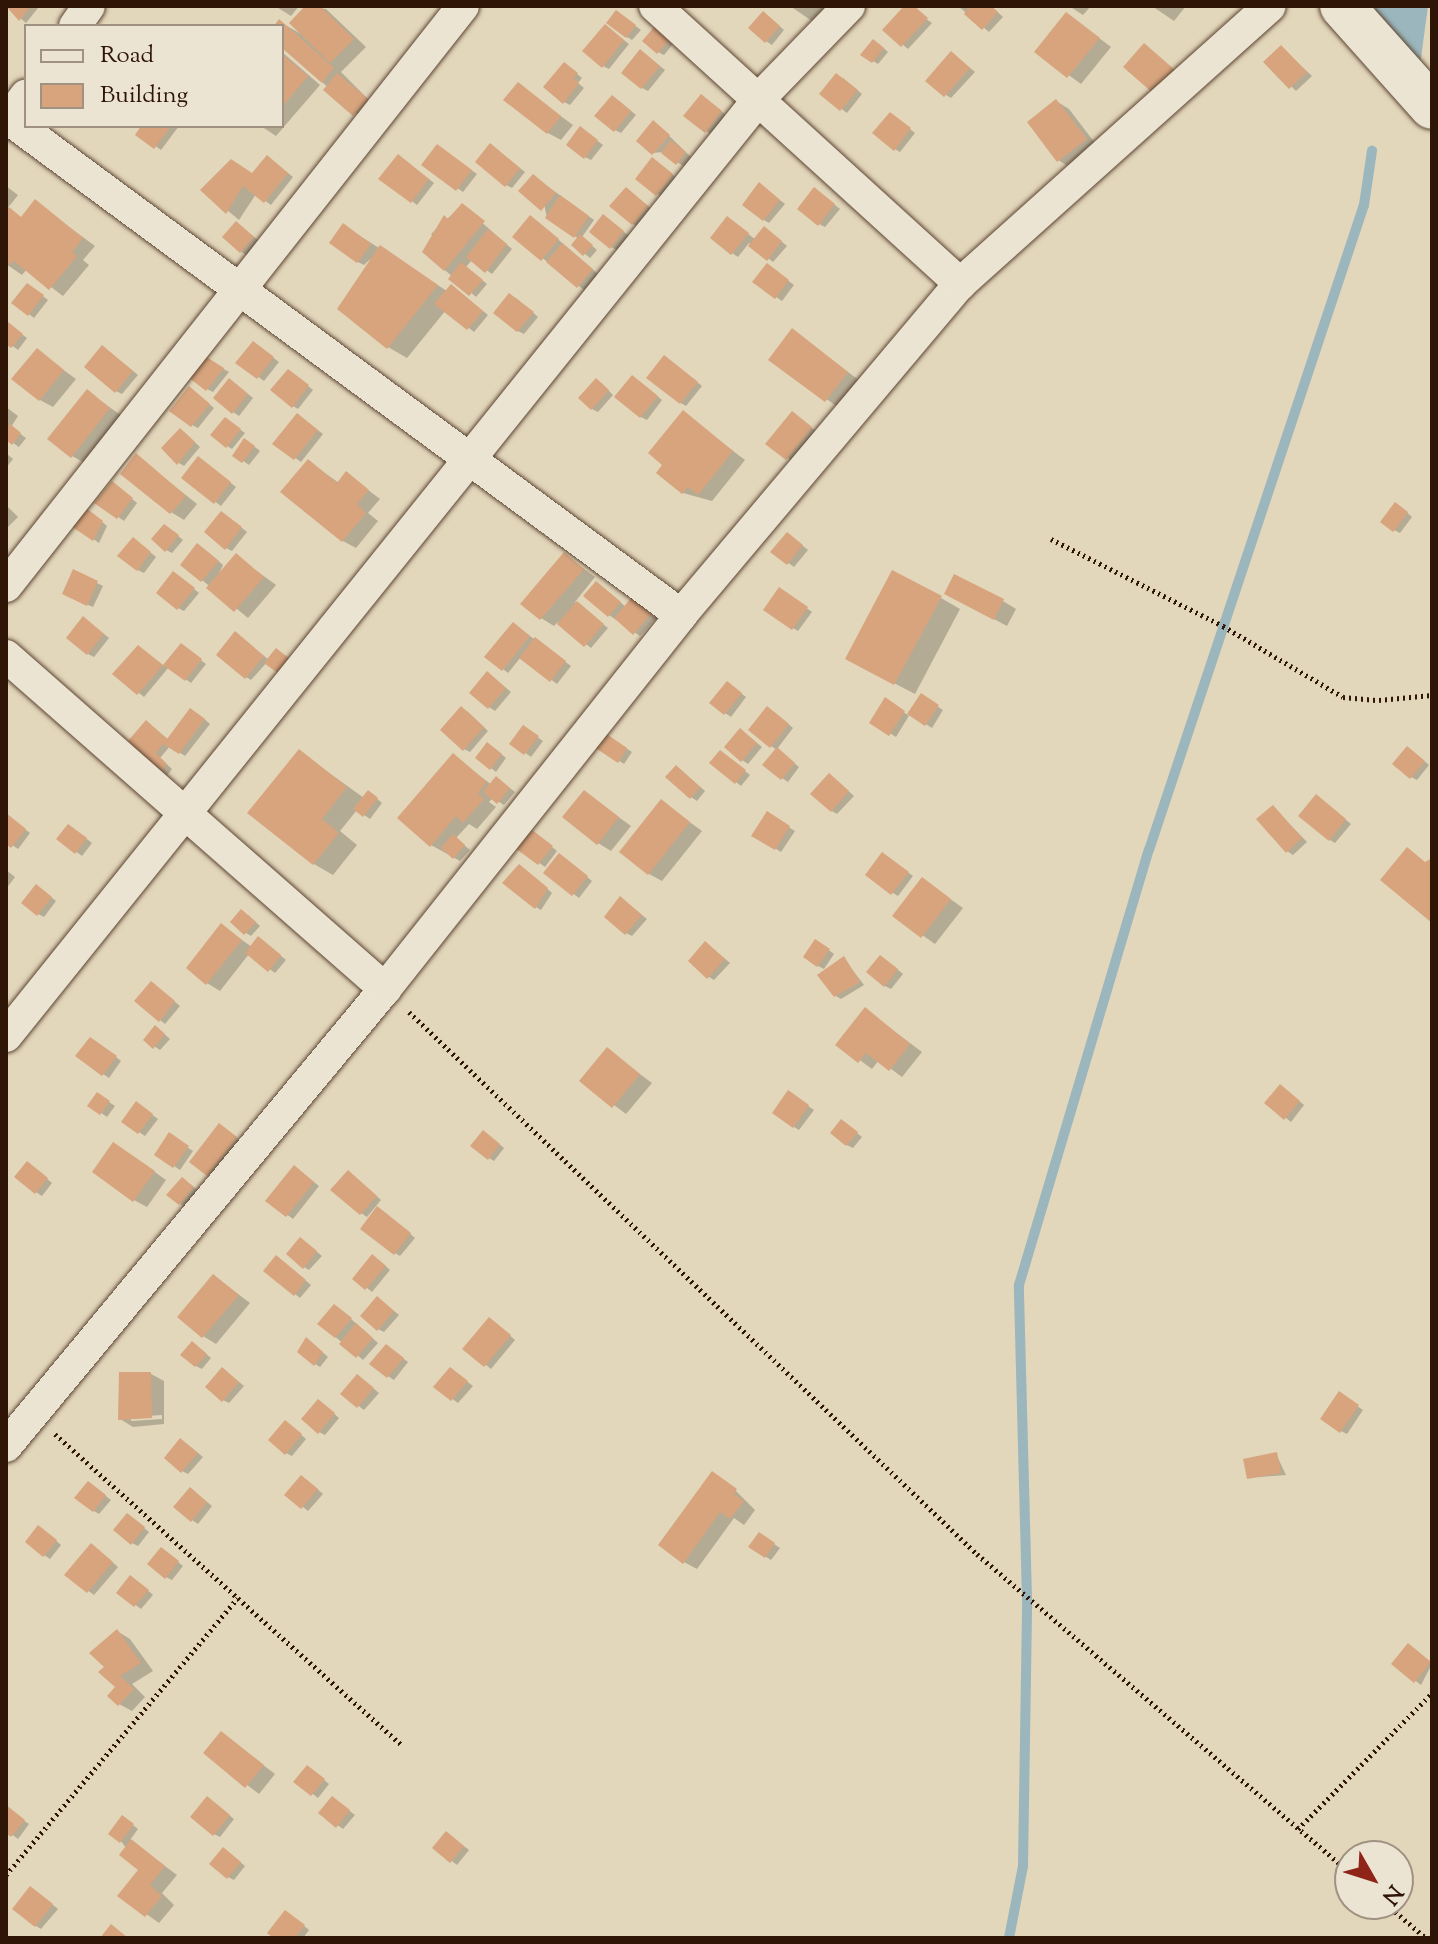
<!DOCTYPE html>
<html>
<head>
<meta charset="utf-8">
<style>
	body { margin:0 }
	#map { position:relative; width:1438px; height:1944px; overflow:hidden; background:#e2d6bb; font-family:"Sorts Mill Goudy",serif }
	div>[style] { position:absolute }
	.water>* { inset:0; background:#9bb6bc }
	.shadow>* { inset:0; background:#0003 }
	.stream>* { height:10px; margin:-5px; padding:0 5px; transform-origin:5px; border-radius:5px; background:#9bb6bc }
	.building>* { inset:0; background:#d7a47e }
	.path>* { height:5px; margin-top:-2.5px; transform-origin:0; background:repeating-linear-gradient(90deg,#2f1505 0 2px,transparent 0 6px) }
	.roads { filter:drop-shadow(0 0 2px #5c4532) drop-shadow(0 0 2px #5c4532) }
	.street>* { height:32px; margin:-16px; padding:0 16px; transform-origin:16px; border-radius:16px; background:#ece4d3 }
	.secondary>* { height:44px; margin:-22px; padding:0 22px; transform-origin:22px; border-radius:22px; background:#ece4d3 }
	span { translate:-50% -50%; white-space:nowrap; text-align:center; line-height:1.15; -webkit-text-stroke:7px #ece4d3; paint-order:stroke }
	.frame { position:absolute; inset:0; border:8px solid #2f1505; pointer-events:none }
	.legend { position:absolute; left:24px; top:24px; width:260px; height:104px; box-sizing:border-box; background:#ece4d3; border:2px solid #a09181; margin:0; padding:10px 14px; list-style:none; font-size:24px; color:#2f1505 }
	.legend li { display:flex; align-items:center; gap:16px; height:40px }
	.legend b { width:40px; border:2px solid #a09181 }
	.north { position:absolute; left:1334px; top:1840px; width:80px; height:80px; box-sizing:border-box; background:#ece4d3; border:2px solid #a09181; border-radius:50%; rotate:129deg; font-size:22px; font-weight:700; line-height:32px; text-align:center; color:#2f1505 }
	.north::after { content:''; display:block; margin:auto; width:28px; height:36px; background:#8f2418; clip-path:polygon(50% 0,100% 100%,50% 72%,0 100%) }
</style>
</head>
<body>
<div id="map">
	<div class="water">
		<div style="clip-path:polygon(1376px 6px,1428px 6px,1418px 80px,1374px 29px)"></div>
	</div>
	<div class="shadow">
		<div style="clip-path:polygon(6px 6px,36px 6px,38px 8px,26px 23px)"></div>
		<div style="clip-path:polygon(275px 6px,299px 6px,291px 16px)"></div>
		<div style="clip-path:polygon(308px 6px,326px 9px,366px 47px,341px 72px,372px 103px,360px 117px,282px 45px,282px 26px,276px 26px,280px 22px,301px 34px)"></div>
		<div style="clip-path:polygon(790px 6px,826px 6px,812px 21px)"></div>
		<div style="clip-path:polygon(907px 6px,932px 23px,908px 49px,885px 30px)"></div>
		<div style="clip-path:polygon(958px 6px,991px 6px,1003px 17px,989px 32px)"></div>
		<div style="clip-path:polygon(1069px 6px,1091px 6px,1083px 15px)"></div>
		<div style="clip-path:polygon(1152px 6px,1186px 6px,1174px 21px)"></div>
		<div style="clip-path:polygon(1067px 14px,1111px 47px,1081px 84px,1037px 52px)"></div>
		<div style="clip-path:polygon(622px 16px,641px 30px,632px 40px,627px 37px)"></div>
		<div style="clip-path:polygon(769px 17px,784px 30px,772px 45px,766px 41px)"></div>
		<div style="clip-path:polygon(611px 30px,629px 44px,609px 69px,603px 66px)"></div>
		<div style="clip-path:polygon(661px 32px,674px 43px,664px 55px,658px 52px)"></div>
		<div style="clip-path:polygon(879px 44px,888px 52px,878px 64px,873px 61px)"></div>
		<div style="clip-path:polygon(1281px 47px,1312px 76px,1296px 91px,1266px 62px)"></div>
		<div style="clip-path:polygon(282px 52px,320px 85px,276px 136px,261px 126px,282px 126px)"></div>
		<div style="clip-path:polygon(646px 55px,665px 70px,648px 91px,642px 88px)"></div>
		<div style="clip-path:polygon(957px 57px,975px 72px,951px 98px,946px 95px)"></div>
		<div style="clip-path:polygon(570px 68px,582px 78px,578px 83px,584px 88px,570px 105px,564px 102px)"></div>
		<div style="clip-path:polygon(843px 78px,862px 94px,847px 113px,822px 94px)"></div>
		<div style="clip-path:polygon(518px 85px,573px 125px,561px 140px,548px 133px)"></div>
		<div style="clip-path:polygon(618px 100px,636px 115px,621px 133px,615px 130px)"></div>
		<div style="clip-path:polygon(707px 100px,726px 115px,711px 134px,706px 131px)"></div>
		<div style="clip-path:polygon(1056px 101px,1069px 109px,1098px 147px,1071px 168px,1058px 160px)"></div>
		<div style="clip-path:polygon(896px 118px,915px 133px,900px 152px,895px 149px)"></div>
		<div style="clip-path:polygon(144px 126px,179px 126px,161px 150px,138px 134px)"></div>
		<div style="clip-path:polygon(659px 126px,691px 157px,683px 166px,663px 152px,653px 153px)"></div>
		<div style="clip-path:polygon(586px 132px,603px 145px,591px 160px,585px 157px)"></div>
		<div style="clip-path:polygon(496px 149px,525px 172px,512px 188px,506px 185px)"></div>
		<div style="clip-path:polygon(443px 150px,477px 174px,463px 192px,424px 165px)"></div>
		<div style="clip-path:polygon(404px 160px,434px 183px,417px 205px,412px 201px)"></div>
		<div style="clip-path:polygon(273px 161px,293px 177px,271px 205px,256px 194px,239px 220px,203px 190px,254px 175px)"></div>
		<div style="clip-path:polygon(658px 163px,678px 179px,663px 198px,638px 179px)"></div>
		<div style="clip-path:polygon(539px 180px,594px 220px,582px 237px,597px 250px,590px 258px,574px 245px,579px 239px,547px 218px)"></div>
		<div style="clip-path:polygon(6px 186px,18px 195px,7px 209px,22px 218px,35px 202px,95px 246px,83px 260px,89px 265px,63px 296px,27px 269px,22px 275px,6px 264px)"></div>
		<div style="clip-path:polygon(765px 188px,785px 204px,769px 223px,764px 220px)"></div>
		<div style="clip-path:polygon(632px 193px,653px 210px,639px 227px,633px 224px)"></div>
		<div style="clip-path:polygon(820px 193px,840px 209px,825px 227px,819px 224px)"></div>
		<div style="clip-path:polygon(462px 205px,512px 249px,492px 274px,472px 260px,466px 267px,487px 284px,476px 297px,424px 252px,436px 238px,431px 234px)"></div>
		<div style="clip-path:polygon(609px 220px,629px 236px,617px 250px,611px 247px)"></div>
		<div style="clip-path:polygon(537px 221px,598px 274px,584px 290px,515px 237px)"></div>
		<div style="clip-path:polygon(733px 222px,756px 240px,770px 232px,787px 246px,773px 262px,749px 243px,738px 257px,732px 253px)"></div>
		<div style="clip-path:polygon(242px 227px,259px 241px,247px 255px,241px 252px)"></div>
		<div style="clip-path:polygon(349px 229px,447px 291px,457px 290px,488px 315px,474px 332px,446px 310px,407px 358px,388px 347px,376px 254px,364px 265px,358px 262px)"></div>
		<div style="clip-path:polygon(773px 269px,794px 285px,782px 301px,755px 282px)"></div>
		<div style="clip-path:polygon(34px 289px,48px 300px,34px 318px,29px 314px)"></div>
		<div style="clip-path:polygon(516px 298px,538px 317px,524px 334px,518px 331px)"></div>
		<div style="clip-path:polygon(9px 325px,27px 338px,18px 350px,6px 341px)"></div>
		<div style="clip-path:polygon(792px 330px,860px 381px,839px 408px,771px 359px)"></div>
		<div style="clip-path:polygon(259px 347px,279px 362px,264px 381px,238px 362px)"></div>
		<div style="clip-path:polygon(37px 351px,76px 379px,53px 407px,40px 400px)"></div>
		<div style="clip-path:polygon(108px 351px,138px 375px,122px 394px,116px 391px)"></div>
		<div style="clip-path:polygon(205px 358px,229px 372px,213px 392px,207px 389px)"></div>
		<div style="clip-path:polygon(671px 361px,702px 386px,686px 406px,681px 403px)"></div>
		<div style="clip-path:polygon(294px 375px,313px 390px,298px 409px,293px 406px)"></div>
		<div style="clip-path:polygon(638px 380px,662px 400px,647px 420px,641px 417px)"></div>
		<div style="clip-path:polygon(236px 384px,253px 398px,239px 416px,233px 412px)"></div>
		<div style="clip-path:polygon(602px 384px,613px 395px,598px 412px,592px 409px)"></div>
		<div style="clip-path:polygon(88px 392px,122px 416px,85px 463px,72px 456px)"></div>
		<div style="clip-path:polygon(195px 392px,214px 408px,198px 428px,192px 425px)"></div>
		<div style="clip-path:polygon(6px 407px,18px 416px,11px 427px,26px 438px,19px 447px,6px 438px)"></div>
		<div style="clip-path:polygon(683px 413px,745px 460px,712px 501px,683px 493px,665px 464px)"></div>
		<div style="clip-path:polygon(798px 417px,817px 432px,793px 462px,768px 443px)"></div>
		<div style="clip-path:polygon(303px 419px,323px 434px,301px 462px,275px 443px)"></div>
		<div style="clip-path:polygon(231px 423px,245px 433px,232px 449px,227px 446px)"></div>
		<div style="clip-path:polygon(186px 434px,200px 447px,184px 466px,179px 463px)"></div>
		<div style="clip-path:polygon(251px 444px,260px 451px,249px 465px,235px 455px)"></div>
		<div style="clip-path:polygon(6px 453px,13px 459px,6px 468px)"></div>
		<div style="clip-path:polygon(137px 456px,197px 504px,184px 520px,171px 512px)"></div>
		<div style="clip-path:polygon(308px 461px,339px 483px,347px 474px,380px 499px,368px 513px,378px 521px,356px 548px,343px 541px)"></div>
		<div style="clip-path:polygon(204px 462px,236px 487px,221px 506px,184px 478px)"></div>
		<div style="clip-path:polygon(118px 487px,137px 503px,124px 521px,97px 502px)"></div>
		<div style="clip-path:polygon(6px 505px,18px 517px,6px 529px)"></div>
		<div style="clip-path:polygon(1401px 507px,1412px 517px,1400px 533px,1394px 530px)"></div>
		<div style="clip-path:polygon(92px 514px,107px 526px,99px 543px,74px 525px)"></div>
		<div style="clip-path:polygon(228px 517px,247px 532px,232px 551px,226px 548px)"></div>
		<div style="clip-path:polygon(170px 529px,183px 540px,172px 553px,166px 550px)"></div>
		<div style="clip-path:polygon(793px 538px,808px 550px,794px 567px,773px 552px)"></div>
		<div style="clip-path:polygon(139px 543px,156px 557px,144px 573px,138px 570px)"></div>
		<div style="clip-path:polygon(204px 549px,223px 565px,216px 580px,236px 556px,276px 585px,248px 618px,202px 580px)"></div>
		<div style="clip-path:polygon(565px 555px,595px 577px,575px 602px,608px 628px,591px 648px,558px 622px,554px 626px,541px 618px)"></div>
		<div style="clip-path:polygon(74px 572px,103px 586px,93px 607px,70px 597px)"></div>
		<div style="clip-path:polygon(179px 577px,199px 593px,184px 611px,178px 608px)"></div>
		<div style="clip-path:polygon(602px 587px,626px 607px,638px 603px,656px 618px,640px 636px,609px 615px)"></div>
		<div style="clip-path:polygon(785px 592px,812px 612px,798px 631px,793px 628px)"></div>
		<div style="clip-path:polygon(941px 598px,960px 609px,915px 694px,867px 669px)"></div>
		<div style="clip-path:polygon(959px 600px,1003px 601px,1016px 609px,1007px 626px)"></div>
		<div style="clip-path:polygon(89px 622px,109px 638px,94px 657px,88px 654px)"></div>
		<div style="clip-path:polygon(519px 628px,571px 666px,557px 684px,521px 657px,508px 673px,503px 669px)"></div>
		<div style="clip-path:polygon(241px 637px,269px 660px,251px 680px,246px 677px)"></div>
		<div style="clip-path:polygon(181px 645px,206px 664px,191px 683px,169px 667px,144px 697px,115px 674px,144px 651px,164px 666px)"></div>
		<div style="clip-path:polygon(493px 677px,511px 692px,495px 711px,489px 707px)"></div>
		<div style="clip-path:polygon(733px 687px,746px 697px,731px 717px,725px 713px)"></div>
		<div style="clip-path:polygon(921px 696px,943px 710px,932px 728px,910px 714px,896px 737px,872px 722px,891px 703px,909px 716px)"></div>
		<div style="clip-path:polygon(467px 711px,488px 731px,470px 752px,464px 749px)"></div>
		<div style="clip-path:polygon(774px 712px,793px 728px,777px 749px,799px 767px,788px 782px,782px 778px,777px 750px,771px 746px)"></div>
		<div style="clip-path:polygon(197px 713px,210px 724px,185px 756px,170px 746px,160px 758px,172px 769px,166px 777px,131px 741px,152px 726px,169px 740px)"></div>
		<div style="clip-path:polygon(595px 728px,632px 752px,624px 764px,587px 741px)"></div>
		<div style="clip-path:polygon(529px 731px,543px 741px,531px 757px,512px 743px)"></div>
		<div style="clip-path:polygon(746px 734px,762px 747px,748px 764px,742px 760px)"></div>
		<div style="clip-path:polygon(494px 748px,506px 758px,496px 772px,491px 768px)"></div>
		<div style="clip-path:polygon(300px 752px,364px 798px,374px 796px,382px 803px,370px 819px,357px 810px,340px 831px,357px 845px,333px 875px,314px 864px)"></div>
		<div style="clip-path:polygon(1413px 752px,1429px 765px,1417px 780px,1411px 777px)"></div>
		<div style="clip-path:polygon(453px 756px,492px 785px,502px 782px,515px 792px,504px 805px,493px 798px,489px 802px,496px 807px,477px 829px,469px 824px,456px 838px,470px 850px,460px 861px,431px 845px)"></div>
		<div style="clip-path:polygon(726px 756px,750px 775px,741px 786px,736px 782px)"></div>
		<div style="clip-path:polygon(682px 771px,705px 791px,697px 801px,691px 797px)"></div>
		<div style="clip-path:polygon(835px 779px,854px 796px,837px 814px,832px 811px)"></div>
		<div style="clip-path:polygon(584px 792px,631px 826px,611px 851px,598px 843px)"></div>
		<div style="clip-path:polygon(1322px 800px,1351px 824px,1335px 843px,1330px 840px)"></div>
		<div style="clip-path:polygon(662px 802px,702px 831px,662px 881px,649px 874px)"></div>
		<div style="clip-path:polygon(1273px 807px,1307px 842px,1293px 855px,1287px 851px)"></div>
		<div style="clip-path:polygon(767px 814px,795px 831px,781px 852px,754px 835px)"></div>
		<div style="clip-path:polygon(6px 815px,30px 833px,18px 849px,6px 841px)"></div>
		<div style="clip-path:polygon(529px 829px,557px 851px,545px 867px,517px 847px)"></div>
		<div style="clip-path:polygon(75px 830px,92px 843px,82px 856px,59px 839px)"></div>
		<div style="clip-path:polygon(888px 858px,913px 876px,898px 896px,893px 893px)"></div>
		<div style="clip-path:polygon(565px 859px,592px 881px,579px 898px,546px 873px)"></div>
		<div style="clip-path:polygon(6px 870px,15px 877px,6px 889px)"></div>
		<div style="clip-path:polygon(526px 870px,552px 893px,541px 910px,536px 907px)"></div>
		<div style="clip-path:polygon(922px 879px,963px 908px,935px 944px,895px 916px)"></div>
		<div style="clip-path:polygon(42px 890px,56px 901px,44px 917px,38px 914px)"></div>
		<div style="clip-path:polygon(626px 902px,647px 919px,632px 936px,626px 933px)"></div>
		<div style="clip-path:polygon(248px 915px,260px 926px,251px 936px,246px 933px)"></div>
		<div style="clip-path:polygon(222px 926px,252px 947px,265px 942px,286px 960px,275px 973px,249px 954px,220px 991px,207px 983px)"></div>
		<div style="clip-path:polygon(822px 945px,834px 954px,824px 969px,818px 966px)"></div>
		<div style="clip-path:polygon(711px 947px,730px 963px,714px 980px,709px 977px)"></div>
		<div style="clip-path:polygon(844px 959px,864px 985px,841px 999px,836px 996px)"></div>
		<div style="clip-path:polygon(886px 960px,903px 974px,891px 989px,885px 986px)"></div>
		<div style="clip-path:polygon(157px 987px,180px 1006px,165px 1024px,160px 1020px)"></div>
		<div style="clip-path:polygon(866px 1010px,922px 1052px,902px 1077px,879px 1060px,872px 1069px,838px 1044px)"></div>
		<div style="clip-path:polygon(161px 1031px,170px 1039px,160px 1050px,145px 1040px)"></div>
		<div style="clip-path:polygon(97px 1042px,121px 1061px,109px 1078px,103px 1074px)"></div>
		<div style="clip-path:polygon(607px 1050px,652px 1083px,626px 1114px,582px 1081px)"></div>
		<div style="clip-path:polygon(1286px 1090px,1304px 1105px,1291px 1122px,1267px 1102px)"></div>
		<div style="clip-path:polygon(98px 1095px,115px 1106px,107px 1117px,90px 1105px)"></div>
		<div style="clip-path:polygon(794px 1096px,814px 1110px,799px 1130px,794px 1127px)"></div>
		<div style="clip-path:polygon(142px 1107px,158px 1119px,145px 1136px,139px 1132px)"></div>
		<div style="clip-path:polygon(847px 1125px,862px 1137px,853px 1148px,847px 1145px)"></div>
		<div style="clip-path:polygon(225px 1129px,242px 1142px,214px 1177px,208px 1174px)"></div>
		<div style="clip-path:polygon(169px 1135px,193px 1151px,180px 1170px,156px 1154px)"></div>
		<div style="clip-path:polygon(489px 1136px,504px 1148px,494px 1161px,489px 1158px)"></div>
		<div style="clip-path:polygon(127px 1152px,166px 1180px,147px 1207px,134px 1200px)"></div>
		<div style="clip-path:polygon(33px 1167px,52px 1183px,42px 1196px,36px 1192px)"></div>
		<div style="clip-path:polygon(300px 1171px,319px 1186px,293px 1219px,268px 1201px)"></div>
		<div style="clip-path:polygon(354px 1176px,381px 1200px,367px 1217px,361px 1213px)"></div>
		<div style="clip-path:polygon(188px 1183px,199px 1191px,186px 1207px,180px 1204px)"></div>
		<div style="clip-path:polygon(384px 1212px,415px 1238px,400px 1256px,395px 1253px)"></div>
		<div style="clip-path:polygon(306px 1243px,322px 1256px,309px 1270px,304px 1267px)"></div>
		<div style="clip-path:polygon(379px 1260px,390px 1270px,372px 1292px,355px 1278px)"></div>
		<div style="clip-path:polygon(282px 1261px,311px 1285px,300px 1298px,295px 1294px)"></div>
		<div style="clip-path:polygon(214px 1276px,250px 1303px,216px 1344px,203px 1336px)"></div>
		<div style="clip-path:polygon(383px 1302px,399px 1315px,384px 1332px,378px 1329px)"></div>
		<div style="clip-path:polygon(341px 1310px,378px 1343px,363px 1360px,320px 1324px)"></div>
		<div style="clip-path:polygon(495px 1323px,515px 1340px,491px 1369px,465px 1348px)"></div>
		<div style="clip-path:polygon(312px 1343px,328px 1357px,320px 1367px,315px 1364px)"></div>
		<div style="clip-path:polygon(198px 1347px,211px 1358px,202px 1369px,196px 1366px)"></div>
		<div style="clip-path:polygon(392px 1350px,408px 1362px,394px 1380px,388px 1376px)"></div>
		<div style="clip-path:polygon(228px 1373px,244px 1386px,229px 1403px,223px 1400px)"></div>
		<div style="clip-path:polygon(456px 1373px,473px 1386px,458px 1403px,436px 1387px)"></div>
		<div style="clip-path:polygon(evenodd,151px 1374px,164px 1381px,164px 1424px,133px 1427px,120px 1419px,151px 1374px,162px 1415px,162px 1419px,131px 1421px,131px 1417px,162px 1415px)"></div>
		<div style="clip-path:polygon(363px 1380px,379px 1393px,364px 1410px,343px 1394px)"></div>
		<div style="clip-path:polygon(1339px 1394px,1363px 1410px,1347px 1434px,1341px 1431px)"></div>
		<div style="clip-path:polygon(324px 1405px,339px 1418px,325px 1435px,319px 1432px)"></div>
		<div style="clip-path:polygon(291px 1426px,306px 1439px,292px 1456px,286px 1453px)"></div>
		<div style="clip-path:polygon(187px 1444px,203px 1457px,188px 1474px,182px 1471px)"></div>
		<div style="clip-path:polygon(1276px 1454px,1286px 1475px,1248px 1478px)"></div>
		<div style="clip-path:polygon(307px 1480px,323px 1494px,308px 1511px,287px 1494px)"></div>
		<div style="clip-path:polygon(726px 1481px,755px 1510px,744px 1525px,734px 1518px,697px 1569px,684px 1562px)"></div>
		<div style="clip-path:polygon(94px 1487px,111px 1500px,99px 1514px,94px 1511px)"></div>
		<div style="clip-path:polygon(196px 1493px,212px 1506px,198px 1524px,192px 1520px)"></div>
		<div style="clip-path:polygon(133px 1519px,149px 1532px,138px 1546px,132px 1543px)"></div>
		<div style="clip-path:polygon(45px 1531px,61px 1545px,50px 1559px,44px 1555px)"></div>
		<div style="clip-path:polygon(759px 1534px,780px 1548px,771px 1560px,751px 1547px)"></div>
		<div style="clip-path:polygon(97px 1549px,118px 1567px,94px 1595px,67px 1575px)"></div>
		<div style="clip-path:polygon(167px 1553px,183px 1566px,172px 1580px,166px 1577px)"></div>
		<div style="clip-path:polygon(137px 1581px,153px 1595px,141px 1609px,119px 1592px)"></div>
		<div style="clip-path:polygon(117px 1631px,130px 1639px,153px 1671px,132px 1684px,145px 1697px,132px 1711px,119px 1704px,118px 1687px,107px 1667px)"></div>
		<div style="clip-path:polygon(1415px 1649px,1432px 1664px,1421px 1685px,1394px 1664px)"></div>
		<div style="clip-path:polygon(221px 1733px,275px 1774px,259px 1794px,205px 1753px)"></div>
		<div style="clip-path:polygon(313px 1771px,329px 1784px,318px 1798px,296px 1781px)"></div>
		<div style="clip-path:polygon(213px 1802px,234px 1819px,220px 1837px,214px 1834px)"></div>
		<div style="clip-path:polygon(338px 1802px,355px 1815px,343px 1829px,321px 1813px)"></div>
		<div style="clip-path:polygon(6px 1809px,29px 1824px,18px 1839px,6px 1830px)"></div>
		<div style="clip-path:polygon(128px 1821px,138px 1829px,130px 1840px,177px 1875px,162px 1893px,174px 1905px,159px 1923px,120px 1895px,141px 1869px,121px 1841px)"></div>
		<div style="clip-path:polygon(452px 1837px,469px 1850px,457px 1865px,435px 1848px)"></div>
		<div style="clip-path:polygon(229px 1853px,245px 1866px,234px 1880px,228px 1877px)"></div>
		<div style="clip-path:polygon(36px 1891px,58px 1909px,41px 1929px,36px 1926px)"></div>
		<div style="clip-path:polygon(292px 1916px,309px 1930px,303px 1938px,276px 1938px)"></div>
	</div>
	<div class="stream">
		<div style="left:1009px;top:1938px;width:73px;rotate:-79deg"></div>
		<div style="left:1023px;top:1866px;width:267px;rotate:-89.1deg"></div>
		<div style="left:1027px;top:1599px;width:314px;rotate:-91.5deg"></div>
		<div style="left:1019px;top:1285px;width:454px;rotate:-73.4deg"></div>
		<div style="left:1149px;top:850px;width:680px;rotate:-71.57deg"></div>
		<div style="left:1364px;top:205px;width:55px;rotate:-81.6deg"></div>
	</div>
	<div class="building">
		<div style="clip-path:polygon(6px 6px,31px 6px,19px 21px)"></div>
		<div style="clip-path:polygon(305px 6px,320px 6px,354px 39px,330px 63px,289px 23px)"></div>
		<div style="clip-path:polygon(904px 6px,914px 6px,928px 18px,901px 47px,882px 30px)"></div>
		<div style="clip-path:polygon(970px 6px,991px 6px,998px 12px,982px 30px,964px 14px)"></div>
		<div style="clip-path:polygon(616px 10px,636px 25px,626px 38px,606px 23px)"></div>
		<div style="clip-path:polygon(763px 11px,780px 26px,765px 43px,748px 28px)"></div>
		<div style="clip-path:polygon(1066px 12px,1100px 38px,1067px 78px,1034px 52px)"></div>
		<div style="clip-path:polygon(279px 19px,334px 68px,322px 83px,282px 48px,282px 26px,274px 26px)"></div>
		<div style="clip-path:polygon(605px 24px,624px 40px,602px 68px,582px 51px)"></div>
		<div style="clip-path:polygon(655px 26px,670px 39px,657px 54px,642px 41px)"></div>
		<div style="clip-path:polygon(873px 39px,884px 48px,872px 63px,860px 55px)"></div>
		<div style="clip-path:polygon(1144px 43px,1175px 70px,1154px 94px,1123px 67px)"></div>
		<div style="clip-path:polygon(1281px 45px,1307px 72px,1289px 89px,1263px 62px)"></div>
		<div style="clip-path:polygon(640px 49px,660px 66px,641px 89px,621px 73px)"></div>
		<div style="clip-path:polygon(951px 51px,970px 68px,944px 97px,925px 81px)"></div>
		<div style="clip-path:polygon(282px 54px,308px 76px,282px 107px)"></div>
		<div style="clip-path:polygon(564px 62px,578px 73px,573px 78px,579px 83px,563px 104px,543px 87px)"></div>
		<div style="clip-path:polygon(337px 73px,368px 99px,353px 116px,323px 90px)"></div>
		<div style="clip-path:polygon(836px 73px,858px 90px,840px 111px,819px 94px)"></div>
		<div style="clip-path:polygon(518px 82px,561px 116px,547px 134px,503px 100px)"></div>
		<div style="clip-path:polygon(701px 94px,722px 111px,705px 133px,683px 116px)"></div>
		<div style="clip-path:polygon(612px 95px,631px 111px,614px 132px,594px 116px)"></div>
		<div style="clip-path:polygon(1056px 99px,1087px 139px,1057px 162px,1027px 122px)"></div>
		<div style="clip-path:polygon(890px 112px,911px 128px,894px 151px,872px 133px)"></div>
		<div style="clip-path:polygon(653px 120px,670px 135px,652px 155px,636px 141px)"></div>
		<div style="clip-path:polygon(141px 126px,171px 126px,154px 149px,135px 135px)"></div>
		<div style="clip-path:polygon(580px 126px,598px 140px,584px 159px,566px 145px)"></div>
		<div style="clip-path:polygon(671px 140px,686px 152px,676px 165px,661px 153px)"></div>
		<div style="clip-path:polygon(490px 143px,520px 168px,505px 187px,475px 162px)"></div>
		<div style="clip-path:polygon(437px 144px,472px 170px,456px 191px,421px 165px)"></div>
		<div style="clip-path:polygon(398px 154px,429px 179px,411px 203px,378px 179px)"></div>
		<div style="clip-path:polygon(267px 155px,288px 173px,264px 203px,243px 186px,226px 214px,200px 190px,231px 159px,252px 173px)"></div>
		<div style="clip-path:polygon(652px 157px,673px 174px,656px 196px,635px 179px)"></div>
		<div style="clip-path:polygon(533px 174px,556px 193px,541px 211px,518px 191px)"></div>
		<div style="clip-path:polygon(759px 182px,780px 200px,763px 221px,742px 205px)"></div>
		<div style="clip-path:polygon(626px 187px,648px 206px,632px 225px,609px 206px)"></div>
		<div style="clip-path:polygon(814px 187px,835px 204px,818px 226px,797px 209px)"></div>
		<div style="clip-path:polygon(560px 195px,589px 216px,574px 238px,545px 218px)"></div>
		<div style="clip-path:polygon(35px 199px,83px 238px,72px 252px,77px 256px,49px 290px,14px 261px,6px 267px,6px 211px,9px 207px,21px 217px)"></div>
		<div style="clip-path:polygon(462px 203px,485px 221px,444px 271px,422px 252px,444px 215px,448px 219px)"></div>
		<div style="clip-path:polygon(603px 214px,624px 231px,610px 249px,589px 232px)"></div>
		<div style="clip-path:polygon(530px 215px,559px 239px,541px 261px,512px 237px)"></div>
		<div style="clip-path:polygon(727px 216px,749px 233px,731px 255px,710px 238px)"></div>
		<div style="clip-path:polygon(236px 221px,254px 237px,240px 253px,222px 237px)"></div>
		<div style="clip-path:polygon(343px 223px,371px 244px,357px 263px,329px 243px)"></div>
		<div style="clip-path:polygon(764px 226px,782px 241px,767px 261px,748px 246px)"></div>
		<div style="clip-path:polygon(488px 229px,507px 244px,485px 273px,466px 257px)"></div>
		<div style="clip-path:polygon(580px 234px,593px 245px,583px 256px,571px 245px)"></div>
		<div style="clip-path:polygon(562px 243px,593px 269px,577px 288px,546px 262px)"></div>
		<div style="clip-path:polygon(380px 245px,438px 285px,387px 349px,337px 309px)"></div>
		<div style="clip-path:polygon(461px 262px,483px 280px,469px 296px,448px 279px)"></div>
		<div style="clip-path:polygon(767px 263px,789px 280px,775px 299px,752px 282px)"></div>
		<div style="clip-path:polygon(27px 283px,44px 295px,28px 316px,11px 303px)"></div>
		<div style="clip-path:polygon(451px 284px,483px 311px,467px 330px,434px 304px)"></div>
		<div style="clip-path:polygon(509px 293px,534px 312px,517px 332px,493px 313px)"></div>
		<div style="clip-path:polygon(8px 322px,23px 334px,11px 348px,6px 344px)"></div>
		<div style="clip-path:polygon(792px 328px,848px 372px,825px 402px,768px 360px)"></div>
		<div style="clip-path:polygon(253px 341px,274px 357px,257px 379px,235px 363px)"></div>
		<div style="clip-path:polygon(102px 345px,133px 371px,115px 393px,84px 367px)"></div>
		<div style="clip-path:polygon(37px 348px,64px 370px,39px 401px,11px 379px)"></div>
		<div style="clip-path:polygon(664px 355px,698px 382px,680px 404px,646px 378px)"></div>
		<div style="clip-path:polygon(205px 356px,224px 368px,206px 391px,188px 377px)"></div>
		<div style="clip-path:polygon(288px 369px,309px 385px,292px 408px,270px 390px)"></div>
		<div style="clip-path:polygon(632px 375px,658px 396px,640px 418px,614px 397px)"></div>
		<div style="clip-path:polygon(229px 378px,248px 394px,232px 414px,213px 398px)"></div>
		<div style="clip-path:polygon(596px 378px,609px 390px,591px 410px,578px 398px)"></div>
		<div style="clip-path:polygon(189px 386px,210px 404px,191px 427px,169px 411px)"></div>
		<div style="clip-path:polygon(87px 389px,110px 408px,71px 458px,47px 439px)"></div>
		<div style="clip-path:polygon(683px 410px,733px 451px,698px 495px,688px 487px,682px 494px,656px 473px,662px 465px,648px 453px)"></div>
		<div style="clip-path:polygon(792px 411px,812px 427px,786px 460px,765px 444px)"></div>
		<div style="clip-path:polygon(297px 413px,318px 430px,294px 460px,272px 444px)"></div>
		<div style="clip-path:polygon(225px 417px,241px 429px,226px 448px,210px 435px)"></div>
		<div style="clip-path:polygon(9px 423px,21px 433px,12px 445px,6px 440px)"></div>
		<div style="clip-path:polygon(180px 428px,195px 442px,177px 465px,161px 448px)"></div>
		<div style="clip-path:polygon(244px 438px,255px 446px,242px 463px,232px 456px)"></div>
		<div style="clip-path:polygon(136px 453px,186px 496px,170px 514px,120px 474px)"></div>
		<div style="clip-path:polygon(198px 456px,231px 482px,214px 504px,181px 478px)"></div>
		<div style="clip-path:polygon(308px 459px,337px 483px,346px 471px,369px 490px,357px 504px,366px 513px,342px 542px,280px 492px)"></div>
		<div style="clip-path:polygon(112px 481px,133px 498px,117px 519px,94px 503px)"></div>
		<div style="clip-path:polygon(1395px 502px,1408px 512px,1393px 532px,1380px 522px)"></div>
		<div style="clip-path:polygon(86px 508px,103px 521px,93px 541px,71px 526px)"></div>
		<div style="clip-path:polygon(221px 511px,242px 527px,225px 550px,204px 532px)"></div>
		<div style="clip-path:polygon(164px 524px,179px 535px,165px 552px,151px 539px)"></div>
		<div style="clip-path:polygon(787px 532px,803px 545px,787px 565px,770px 552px)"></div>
		<div style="clip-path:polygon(133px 537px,151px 552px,137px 571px,117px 556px)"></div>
		<div style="clip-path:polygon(197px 543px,219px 561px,201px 582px,180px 565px)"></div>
		<div style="clip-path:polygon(564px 552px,584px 569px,540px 620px,520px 604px)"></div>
		<div style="clip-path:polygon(236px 553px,264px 577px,234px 612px,206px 588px)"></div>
		<div style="clip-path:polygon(73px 569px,98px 581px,87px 606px,62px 594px)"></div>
		<div style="clip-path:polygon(892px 570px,942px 596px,894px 685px,845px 659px)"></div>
		<div style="clip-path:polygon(173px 571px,195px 588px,177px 610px,156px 593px)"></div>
		<div style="clip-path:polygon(954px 574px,1004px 599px,994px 620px,944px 594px)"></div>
		<div style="clip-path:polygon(596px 581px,621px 602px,608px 617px,583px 596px)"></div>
		<div style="clip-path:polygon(779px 587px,808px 607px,792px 630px,763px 610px)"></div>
		<div style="clip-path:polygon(632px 597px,651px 614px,633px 635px,614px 618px)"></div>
		<div style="clip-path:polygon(577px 601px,604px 624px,584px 647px,557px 624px)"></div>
		<div style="clip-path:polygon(83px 616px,104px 634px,87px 655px,66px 638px)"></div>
		<div style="clip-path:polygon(513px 622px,530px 636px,502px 671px,484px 657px)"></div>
		<div style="clip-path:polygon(235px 631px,264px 656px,245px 679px,216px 655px)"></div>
		<div style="clip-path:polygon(535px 637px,566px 661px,550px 682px,519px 658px)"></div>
		<div style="clip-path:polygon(181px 643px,202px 659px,185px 681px,163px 665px)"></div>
		<div style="clip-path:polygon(138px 645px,163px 665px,137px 695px,112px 674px)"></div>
		<div style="clip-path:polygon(276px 648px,290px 659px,279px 674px,264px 663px)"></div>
		<div style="clip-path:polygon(487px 671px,506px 688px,488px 709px,469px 693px)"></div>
		<div style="clip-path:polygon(727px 681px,742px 693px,724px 715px,709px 703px)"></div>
		<div style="clip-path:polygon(921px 693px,939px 705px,925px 726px,907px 714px)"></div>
		<div style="clip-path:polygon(885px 697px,905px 711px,889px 736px,869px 723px)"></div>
		<div style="clip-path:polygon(461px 706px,484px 727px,463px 751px,440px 730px)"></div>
		<div style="clip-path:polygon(767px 706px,789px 724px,770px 748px,748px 730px)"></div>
		<div style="clip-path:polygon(190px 708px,205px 719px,179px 754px,163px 744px,156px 753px,167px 764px,159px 775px,128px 741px,146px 720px,167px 739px)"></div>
		<div style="clip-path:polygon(523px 725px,539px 736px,524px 755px,509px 744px)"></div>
		<div style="clip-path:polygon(595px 726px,627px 748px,618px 763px,585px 741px)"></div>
		<div style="clip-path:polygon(740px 728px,757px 743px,741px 762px,724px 747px)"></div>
		<div style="clip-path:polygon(487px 742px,502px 754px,490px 770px,475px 758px)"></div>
		<div style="clip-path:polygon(1407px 746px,1425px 761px,1410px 779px,1392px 764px)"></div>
		<div style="clip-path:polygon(777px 747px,795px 763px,781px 780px,762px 765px)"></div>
		<div style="clip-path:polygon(299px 749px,347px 787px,322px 819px,339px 833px,313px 865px,247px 813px)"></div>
		<div style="clip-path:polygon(720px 750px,746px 770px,735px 784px,709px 763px)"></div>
		<div style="clip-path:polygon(453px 753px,487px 782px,478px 793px,484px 799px,463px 823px,456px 816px,430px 847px,397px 818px)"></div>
		<div style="clip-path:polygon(676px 765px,700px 787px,690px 799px,665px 777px)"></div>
		<div style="clip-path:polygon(829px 773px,849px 791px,831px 812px,810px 794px)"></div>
		<div style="clip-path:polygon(496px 776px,510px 788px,497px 804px,483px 792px)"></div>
		<div style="clip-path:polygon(368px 790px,378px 798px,363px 817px,353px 809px)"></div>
		<div style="clip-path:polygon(584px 790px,619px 817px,597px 845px,562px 817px)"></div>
		<div style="clip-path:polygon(1316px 794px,1346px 819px,1329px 841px,1298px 816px)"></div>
		<div style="clip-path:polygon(661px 799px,690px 822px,648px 875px,619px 852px)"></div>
		<div style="clip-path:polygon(1273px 805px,1302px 838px,1286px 853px,1256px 819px)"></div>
		<div style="clip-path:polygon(767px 811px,790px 826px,775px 850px,751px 836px)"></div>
		<div style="clip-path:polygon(6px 813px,26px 829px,11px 848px,6px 844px)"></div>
		<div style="clip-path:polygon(523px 823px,553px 846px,538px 865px,515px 848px)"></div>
		<div style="clip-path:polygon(68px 824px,87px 838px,75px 854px,56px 839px)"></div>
		<div style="clip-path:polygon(453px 834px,465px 845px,453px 859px,441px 848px)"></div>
		<div style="clip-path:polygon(1407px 847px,1425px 862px,1432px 858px,1432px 923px,1380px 880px)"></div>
		<div style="clip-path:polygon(882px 852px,909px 872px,891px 895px,865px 875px)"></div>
		<div style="clip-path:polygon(559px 853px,588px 876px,572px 896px,543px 873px)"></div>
		<div style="clip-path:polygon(519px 864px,548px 888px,535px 909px,502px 883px)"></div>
		<div style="clip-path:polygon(922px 877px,951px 899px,921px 938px,892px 916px)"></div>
		<div style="clip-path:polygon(36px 884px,52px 897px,37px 916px,21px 903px)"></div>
		<div style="clip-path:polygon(620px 896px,642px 915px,625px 935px,604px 917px)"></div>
		<div style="clip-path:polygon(241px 909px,256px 922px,244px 935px,230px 922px)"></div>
		<div style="clip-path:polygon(221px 923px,242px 940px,206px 985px,186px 968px)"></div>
		<div style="clip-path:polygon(258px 936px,281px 955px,268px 972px,245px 953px)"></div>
		<div style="clip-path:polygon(815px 939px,830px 949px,817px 967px,803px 957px)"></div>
		<div style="clip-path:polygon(705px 941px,725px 959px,707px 979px,688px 961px)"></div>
		<div style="clip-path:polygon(880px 955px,898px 969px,884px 987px,866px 972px)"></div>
		<div style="clip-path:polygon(844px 956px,860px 982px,834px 997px,817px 975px)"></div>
		<div style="clip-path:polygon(151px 981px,175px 1001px,159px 1022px,134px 1001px)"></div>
		<div style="clip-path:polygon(865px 1007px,910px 1044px,889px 1071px,866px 1053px,858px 1063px,835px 1045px)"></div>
		<div style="clip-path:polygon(155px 1025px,165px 1034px,153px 1049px,143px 1040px)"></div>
		<div style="clip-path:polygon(90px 1037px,117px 1056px,102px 1076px,75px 1056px)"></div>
		<div style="clip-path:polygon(607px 1047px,640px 1074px,612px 1108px,579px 1081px)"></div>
		<div style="clip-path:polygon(1280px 1084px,1300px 1101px,1284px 1120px,1264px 1103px)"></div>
		<div style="clip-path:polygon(788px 1090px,809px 1105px,793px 1128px,772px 1113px)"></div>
		<div style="clip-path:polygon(97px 1092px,110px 1101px,100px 1115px,87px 1106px)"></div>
		<div style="clip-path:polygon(136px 1101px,153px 1114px,138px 1134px,121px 1122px)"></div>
		<div style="clip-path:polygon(841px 1119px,858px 1132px,846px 1146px,830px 1133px)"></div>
		<div style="clip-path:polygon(219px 1123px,237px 1137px,207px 1176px,189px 1162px)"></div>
		<div style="clip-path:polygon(483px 1130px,500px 1144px,488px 1160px,470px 1146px)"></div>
		<div style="clip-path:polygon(169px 1132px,189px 1146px,173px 1168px,154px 1155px)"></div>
		<div style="clip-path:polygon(113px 1142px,155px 1171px,133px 1202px,92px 1172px)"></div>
		<div style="clip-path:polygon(27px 1161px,48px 1178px,35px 1194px,14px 1177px)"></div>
		<div style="clip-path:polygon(294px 1165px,314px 1182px,286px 1217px,265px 1201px)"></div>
		<div style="clip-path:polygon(348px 1170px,377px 1196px,360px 1215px,330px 1190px)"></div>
		<div style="clip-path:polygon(182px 1177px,194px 1187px,179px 1205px,166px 1195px)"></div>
		<div style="clip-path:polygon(377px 1206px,411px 1233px,394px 1255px,360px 1229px)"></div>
		<div style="clip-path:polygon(300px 1237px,317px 1251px,303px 1269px,286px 1254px)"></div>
		<div style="clip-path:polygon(372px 1254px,386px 1266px,365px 1290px,352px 1279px)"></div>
		<div style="clip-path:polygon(276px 1255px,306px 1280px,294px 1296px,263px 1271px)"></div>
		<div style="clip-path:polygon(213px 1274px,239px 1295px,202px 1338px,177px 1317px)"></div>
		<div style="clip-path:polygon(377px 1296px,394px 1311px,377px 1331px,360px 1316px)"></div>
		<div style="clip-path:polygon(334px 1304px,352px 1318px,335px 1338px,317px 1324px)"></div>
		<div style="clip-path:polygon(489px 1317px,511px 1335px,484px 1367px,462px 1349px)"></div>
		<div style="clip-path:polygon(356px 1323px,373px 1338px,356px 1358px,339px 1344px)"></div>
		<div style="clip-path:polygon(306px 1337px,323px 1352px,314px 1366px,297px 1352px)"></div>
		<div style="clip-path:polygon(192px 1341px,207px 1354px,195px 1367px,180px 1355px)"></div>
		<div style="clip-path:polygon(386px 1344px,404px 1358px,387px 1378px,369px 1364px)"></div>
		<div style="clip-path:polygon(222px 1367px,239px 1382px,222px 1402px,205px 1387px)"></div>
		<div style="clip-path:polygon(450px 1367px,468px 1381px,451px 1401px,433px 1387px)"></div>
		<div style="clip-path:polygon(119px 1372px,151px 1372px,152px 1418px,118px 1420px)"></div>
		<div style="clip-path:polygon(357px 1374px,374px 1388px,357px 1408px,340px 1394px)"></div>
		<div style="clip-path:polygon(1339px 1391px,1359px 1405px,1340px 1433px,1320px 1419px)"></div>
		<div style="clip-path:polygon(318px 1399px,335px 1413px,318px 1434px,301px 1419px)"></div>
		<div style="clip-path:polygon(285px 1420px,302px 1434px,285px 1455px,268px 1440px)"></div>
		<div style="clip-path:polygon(180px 1438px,198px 1453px,181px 1473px,164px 1458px)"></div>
		<div style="clip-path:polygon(1277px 1452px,1281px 1473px,1247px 1479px,1243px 1459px)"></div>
		<div style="clip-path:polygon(712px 1471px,737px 1489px,734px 1494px,744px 1501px,730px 1519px,720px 1512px,683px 1564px,658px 1545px)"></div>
		<div style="clip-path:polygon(301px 1475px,318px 1489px,301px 1509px,284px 1495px)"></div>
		<div style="clip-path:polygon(88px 1481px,106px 1495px,93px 1512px,74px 1498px)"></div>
		<div style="clip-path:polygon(190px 1487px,207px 1502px,191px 1522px,173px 1507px)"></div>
		<div style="clip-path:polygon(127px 1513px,145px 1527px,131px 1545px,113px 1530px)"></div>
		<div style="clip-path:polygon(38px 1525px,57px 1540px,43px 1557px,25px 1542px)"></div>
		<div style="clip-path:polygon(759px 1532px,775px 1543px,765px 1558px,748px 1547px)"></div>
		<div style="clip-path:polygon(91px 1543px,113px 1562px,87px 1593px,64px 1575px)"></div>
		<div style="clip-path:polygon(161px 1547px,179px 1561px,165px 1579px,147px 1564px)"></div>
		<div style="clip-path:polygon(130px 1575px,149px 1590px,134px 1607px,116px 1593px)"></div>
		<div style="clip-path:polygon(117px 1629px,141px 1663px,120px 1676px,134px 1689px,118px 1706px,107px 1696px,115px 1687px,98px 1672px,104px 1667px,89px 1653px)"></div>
		<div style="clip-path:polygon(1408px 1643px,1431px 1662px,1414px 1683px,1391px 1664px)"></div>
		<div style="clip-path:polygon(221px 1731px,264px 1765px,245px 1788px,203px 1753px)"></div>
		<div style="clip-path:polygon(307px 1765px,325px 1779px,311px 1796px,293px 1782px)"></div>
		<div style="clip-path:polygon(207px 1796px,230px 1815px,213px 1836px,190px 1817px)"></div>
		<div style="clip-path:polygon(332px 1796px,350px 1810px,336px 1828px,318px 1813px)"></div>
		<div style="clip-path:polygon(6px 1805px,25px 1820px,11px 1837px,6px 1833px)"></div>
		<div style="clip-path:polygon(122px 1815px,134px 1824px,120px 1843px,108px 1834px)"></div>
		<div style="clip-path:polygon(446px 1831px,464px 1846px,450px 1863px,432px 1848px)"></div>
		<div style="clip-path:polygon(131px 1839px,165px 1866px,150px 1885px,162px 1896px,145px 1917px,117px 1896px,138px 1870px,119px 1855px)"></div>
		<div style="clip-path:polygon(223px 1847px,241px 1862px,227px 1879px,209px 1864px)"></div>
		<div style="clip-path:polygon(30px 1886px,53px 1904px,35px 1927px,12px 1909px)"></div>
		<div style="clip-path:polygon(285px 1910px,305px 1925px,295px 1938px,273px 1938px,267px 1933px)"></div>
		<div style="clip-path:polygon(111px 1924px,128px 1938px,100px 1938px)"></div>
	</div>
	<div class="path">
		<div style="left:1051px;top:539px;width:193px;rotate:26.8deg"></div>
		<div style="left:1223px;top:626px;width:139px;rotate:30.6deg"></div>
		<div style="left:1343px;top:697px;width:36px;rotate:5deg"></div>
		<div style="left:1379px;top:700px;width:53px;rotate:-5.4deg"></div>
		<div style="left:409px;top:1012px;width:785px;rotate:43.66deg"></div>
		<div style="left:977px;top:1554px;width:491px;rotate:40.5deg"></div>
		<div style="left:55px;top:1434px;width:467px;rotate:41.9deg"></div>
		<div style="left:1298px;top:1829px;width:191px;rotate:-45.4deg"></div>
		<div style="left:6px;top:1875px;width:361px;rotate:-50.1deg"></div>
		<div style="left:1386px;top:1904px;width:52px;rotate:40.4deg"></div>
	</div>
	<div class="roads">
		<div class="street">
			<div style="left:655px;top:6px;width:413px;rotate:42.3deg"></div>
			<div style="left:75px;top:26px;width:24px;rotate:-55deg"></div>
			<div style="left:6px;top:117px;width:839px;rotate:36.42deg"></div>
			<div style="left:6px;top:123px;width:34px;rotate:-54deg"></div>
			<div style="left:6px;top:586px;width:738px;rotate:-51.76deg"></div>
			<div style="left:6px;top:656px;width:505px;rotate:41.3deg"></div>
			<div style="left:6px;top:1036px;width:1201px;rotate:-51.22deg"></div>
			<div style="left:758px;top:100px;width:131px;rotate:-45.9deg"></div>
			<div style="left:6px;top:1446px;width:594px;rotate:-50.33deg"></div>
			<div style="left:385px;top:989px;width:477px;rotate:-51.6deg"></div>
			<div style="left:681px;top:615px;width:433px;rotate:-49.9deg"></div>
			<div style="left:960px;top:284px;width:416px;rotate:-41.9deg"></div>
		</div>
		<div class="secondary">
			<div style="left:1342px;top:6px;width:135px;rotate:48.3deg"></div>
		</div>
	</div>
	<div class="frame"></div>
	<ul class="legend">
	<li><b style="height:10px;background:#ece4d3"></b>Road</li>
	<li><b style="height:22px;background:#d7a47e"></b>Building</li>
	</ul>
	<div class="north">N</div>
</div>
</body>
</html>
